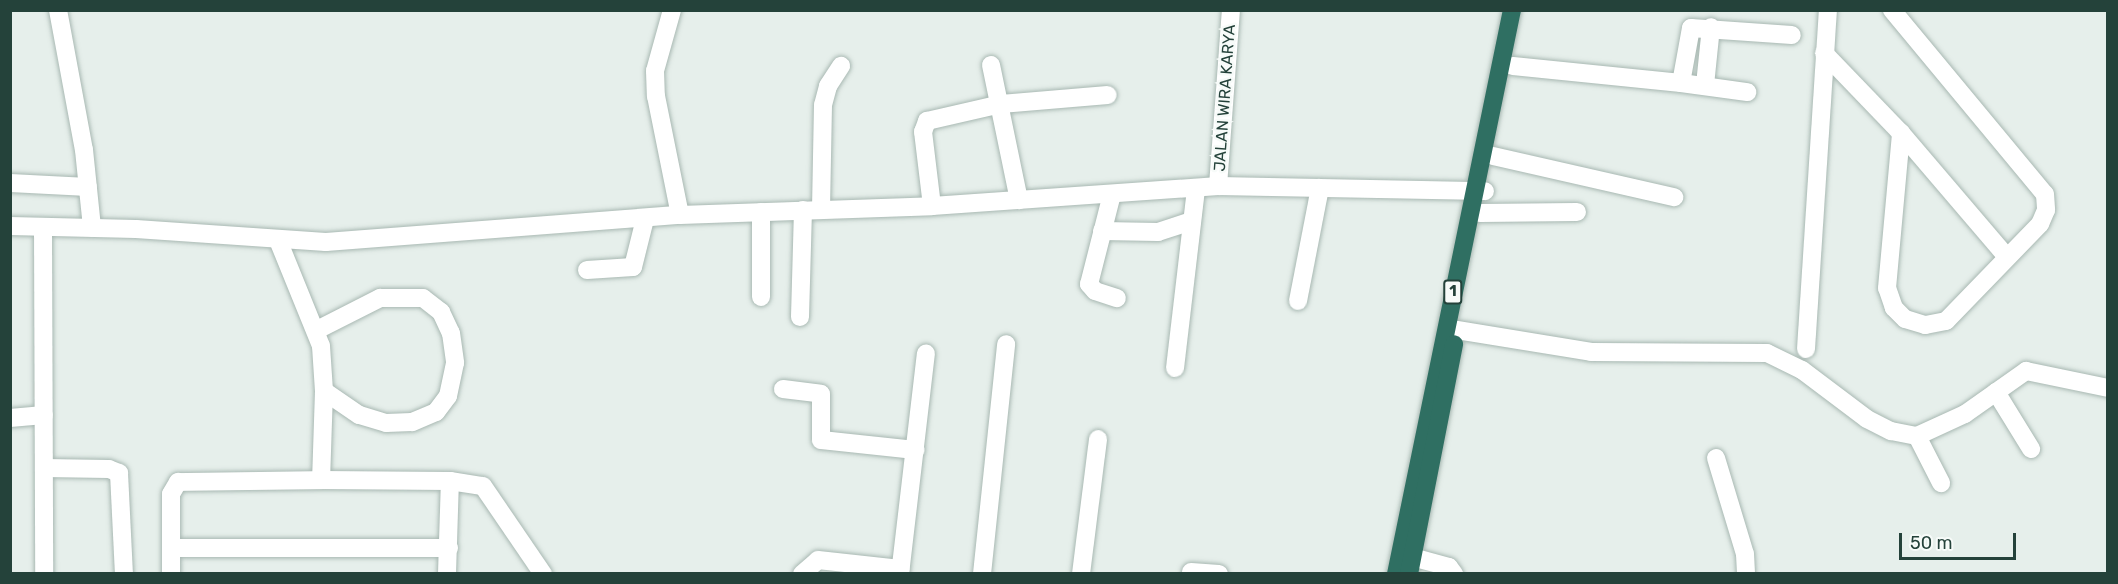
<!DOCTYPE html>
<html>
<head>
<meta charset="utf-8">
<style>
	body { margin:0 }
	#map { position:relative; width:2118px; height:584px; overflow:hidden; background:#e6efeb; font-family:Rubik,sans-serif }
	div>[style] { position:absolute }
	.roads { filter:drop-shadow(0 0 2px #a8b8b2) drop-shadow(0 0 2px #a8b8b2) }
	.minor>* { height:18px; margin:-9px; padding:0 9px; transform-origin:9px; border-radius:9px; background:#fff }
	.highway>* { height:18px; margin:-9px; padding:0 9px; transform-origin:9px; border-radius:9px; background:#2f6f62 }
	span { translate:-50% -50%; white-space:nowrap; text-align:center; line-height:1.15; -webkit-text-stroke:5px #f7fbf9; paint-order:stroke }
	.shield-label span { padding:2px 4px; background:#f7fbf9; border:2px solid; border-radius:4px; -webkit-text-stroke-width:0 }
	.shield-label { font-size:15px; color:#24423a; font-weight:700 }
	.street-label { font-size:16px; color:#24423a }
	.frame { position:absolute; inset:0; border:12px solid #24423a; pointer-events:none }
	.scale { position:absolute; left:1899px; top:533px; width:117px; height:27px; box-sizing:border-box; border:3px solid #24423a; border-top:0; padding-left:8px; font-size:18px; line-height:21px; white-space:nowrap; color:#24423a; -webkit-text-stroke:4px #f7fbf9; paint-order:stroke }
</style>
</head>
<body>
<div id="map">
	<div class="roads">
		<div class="minor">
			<div style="left:58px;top:10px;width:142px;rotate:79.5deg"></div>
			<div style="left:84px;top:150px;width:78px;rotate:84.1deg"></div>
			<div style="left:672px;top:10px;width:63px;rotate:105.6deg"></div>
			<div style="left:655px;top:71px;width:25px;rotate:88deg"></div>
			<div style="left:656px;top:96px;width:121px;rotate:78.6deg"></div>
			<div style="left:1892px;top:10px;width:239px;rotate:50.3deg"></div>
			<div style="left:2045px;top:194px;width:16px;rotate:86deg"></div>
			<div style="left:2046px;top:210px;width:15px;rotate:113deg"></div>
			<div style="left:2040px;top:224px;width:135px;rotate:134.1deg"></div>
			<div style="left:1946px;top:321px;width:21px;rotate:169deg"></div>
			<div style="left:1925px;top:325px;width:21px;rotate:-163deg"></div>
			<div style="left:1905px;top:319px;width:16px;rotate:-135deg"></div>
			<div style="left:1894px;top:308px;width:21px;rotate:-109deg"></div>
			<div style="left:1887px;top:288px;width:156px;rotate:-84.8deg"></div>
			<div style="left:1824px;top:53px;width:111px;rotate:46.1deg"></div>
			<div style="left:1901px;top:133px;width:162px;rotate:49.5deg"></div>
			<div style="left:991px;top:65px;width:138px;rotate:78.3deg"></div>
			<div style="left:1513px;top:66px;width:169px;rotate:5.8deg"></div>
			<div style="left:1681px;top:83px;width:56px;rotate:-79.7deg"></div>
			<div style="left:1691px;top:28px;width:101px;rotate:4deg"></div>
			<div style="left:1681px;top:83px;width:67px;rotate:7.8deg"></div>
			<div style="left:1705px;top:85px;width:58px;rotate:-84.1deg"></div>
			<div style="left:1493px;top:156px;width:186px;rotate:12.8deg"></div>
			<div style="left:10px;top:183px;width:78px;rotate:2.9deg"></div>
			<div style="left:1218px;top:186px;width:176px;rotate:-85.8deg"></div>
			<div style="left:1112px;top:194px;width:93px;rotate:104.3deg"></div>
			<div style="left:1089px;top:284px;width:9px;rotate:49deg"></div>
			<div style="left:1095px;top:291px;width:23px;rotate:18deg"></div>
			<div style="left:932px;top:206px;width:75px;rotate:-96.9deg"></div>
			<div style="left:923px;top:132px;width:12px;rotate:-70deg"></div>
			<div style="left:927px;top:121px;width:76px;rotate:-12.9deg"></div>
			<div style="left:1001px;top:104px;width:107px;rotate:-4.8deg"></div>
			<div style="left:821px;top:209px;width:104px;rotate:-88.9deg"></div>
			<div style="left:823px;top:105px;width:20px;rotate:-75deg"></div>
			<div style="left:828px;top:86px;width:24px;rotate:-57deg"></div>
			<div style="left:761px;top:212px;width:85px;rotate:90deg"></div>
			<div style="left:1480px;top:213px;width:97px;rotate:-0.6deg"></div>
			<div style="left:10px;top:226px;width:126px;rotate:1.4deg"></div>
			<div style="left:136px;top:229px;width:190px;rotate:3.9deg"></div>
			<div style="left:326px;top:242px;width:355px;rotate:-4.4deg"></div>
			<div style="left:680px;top:215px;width:252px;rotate:-2deg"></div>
			<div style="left:932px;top:206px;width:287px;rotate:-4deg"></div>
			<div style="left:1218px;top:186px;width:267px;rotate:1.1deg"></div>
			<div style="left:43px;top:227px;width:347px;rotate:89.8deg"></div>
			<div style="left:1102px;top:231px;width:56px;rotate:1deg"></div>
			<div style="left:1158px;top:232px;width:35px;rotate:-18deg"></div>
			<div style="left:278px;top:240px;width:114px;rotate:67.9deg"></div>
			<div style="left:321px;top:346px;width:45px;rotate:86.2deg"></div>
			<div style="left:324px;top:391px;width:89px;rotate:91.9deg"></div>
			<div style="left:321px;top:480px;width:129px;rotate:0.4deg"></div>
			<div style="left:450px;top:481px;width:33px;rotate:9deg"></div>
			<div style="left:483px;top:486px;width:107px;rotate:55.7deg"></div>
			<div style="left:587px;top:270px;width:46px;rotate:-3.7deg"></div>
			<div style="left:633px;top:267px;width:49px;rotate:-76deg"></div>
			<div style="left:1298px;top:301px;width:115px;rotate:-79deg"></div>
			<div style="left:800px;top:317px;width:107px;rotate:-88.4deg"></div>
			<div style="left:317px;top:330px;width:71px;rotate:-26.9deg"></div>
			<div style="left:380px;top:298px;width:43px"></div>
			<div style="left:423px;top:298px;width:23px;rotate:38deg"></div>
			<div style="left:441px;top:312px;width:23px;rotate:65deg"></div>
			<div style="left:451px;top:333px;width:30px;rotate:82deg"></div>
			<div style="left:455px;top:363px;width:34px;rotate:102deg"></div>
			<div style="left:448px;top:396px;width:20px;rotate:127deg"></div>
			<div style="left:436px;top:412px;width:26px;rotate:157deg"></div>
			<div style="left:412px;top:422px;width:26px;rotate:178deg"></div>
			<div style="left:386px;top:423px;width:28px;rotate:-163deg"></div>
			<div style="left:359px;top:415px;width:42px;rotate:-145.6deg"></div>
			<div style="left:1457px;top:330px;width:136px;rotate:9.3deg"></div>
			<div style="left:1591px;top:352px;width:176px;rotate:0.3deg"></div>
			<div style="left:1767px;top:353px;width:39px;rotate:26deg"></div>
			<div style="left:1802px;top:370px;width:81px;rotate:37deg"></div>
			<div style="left:1867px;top:419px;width:27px;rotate:27deg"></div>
			<div style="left:1891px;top:431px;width:26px;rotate:11deg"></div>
			<div style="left:1917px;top:436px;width:53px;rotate:-24.6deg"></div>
			<div style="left:1965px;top:414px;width:75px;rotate:-35.2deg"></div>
			<div style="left:2026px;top:371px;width:84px;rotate:11.7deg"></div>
			<div style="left:1806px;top:349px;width:340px;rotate:-86.3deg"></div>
			<div style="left:1175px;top:368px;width:181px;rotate:-83.3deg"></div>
			<div style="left:783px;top:389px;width:38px;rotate:7deg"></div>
			<div style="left:821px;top:394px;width:46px;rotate:90deg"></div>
			<div style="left:821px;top:440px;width:95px;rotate:6.1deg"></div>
			<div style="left:1996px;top:392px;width:67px;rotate:58.4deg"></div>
			<div style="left:10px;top:418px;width:34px;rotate:-5deg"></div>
			<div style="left:1917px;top:436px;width:53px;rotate:62.9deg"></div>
			<div style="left:1716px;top:458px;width:100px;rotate:73.2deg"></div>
			<div style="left:1745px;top:554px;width:20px;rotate:87deg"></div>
			<div style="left:44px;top:468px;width:65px;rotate:0.9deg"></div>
			<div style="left:109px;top:469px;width:11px;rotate:22deg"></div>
			<div style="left:119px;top:473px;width:101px;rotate:87.2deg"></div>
			<div style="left:171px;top:548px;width:278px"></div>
			<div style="left:1412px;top:557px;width:38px;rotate:15deg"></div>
			<div style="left:1449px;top:567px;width:9px;rotate:54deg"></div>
			<div style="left:1191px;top:572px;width:28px;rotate:4deg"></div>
			<div style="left:171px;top:574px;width:80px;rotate:-90deg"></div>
			<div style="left:171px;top:494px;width:14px;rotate:-60deg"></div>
			<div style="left:178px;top:482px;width:143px;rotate:-0.8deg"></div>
			<div style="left:447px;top:574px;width:93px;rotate:-88.2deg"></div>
			<div style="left:802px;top:574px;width:21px;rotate:-41deg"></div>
			<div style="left:818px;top:560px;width:83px;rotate:6.2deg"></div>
			<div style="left:900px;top:574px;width:222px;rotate:-83.3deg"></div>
			<div style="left:982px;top:574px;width:231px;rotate:-84deg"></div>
			<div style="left:1081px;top:574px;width:136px;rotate:-82.8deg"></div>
		</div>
		<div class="highway">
			<div style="left:1396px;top:574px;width:576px;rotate:-78.38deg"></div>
			<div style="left:1409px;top:574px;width:234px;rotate:-78.9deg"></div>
		</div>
	</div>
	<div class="shield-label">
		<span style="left:1453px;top:292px">1</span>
	</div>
	<div class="street-label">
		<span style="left:1225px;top:98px;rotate:-86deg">JALAN WIRA KARYA</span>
	</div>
	<div class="frame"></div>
	<div class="scale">50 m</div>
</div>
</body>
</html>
